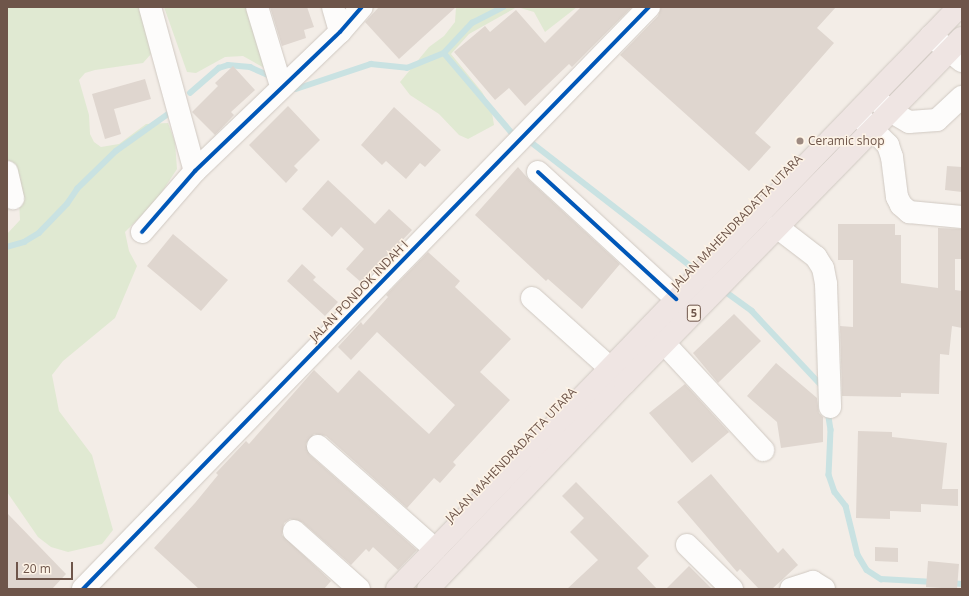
<!DOCTYPE html>
<html>
<head>
<meta charset="utf-8">
<style>
	body { margin:0 }
	#map { position:relative; width:969px; height:596px; overflow:hidden; background:#f3ede7; font-family:"Open Sans",sans-serif }
	div>[style] { position:absolute }
	.green>* { inset:0; background:#e0e9d2 }
	.stream>* { height:5.5px; margin:-2.75px; padding:0 2.75px; transform-origin:2.75px; border-radius:2.75px; background:#c9e2e2 }
	.building>* { inset:0; background:#dfd6cf }
	.roads { filter:drop-shadow(0 0 1px #d0c9c2) drop-shadow(0 0 1px #d0c9c2) }
	.minor>* { height:22px; margin:-11px; padding:0 11px; transform-origin:11px; border-radius:11px; background:#fdfcfb }
	.highway>* { height:22px; margin:-11px; padding:0 11px; transform-origin:11px; border-radius:11px; background:#efe5e3 }
	.cycleway>* { height:4px; margin:-2px; padding:0 2px; transform-origin:2px; border-radius:2px; background:#0057b8 }
	.dots>* { width:11px; height:11px; translate:-50% -50%; box-sizing:border-box; border:2px solid #fdf3e6; border-radius:50% }
	span { translate:-50% -50%; white-space:nowrap; text-align:center; line-height:1.15; -webkit-text-stroke:3px #fdf3e6; paint-order:stroke }
	.shield-label span { padding:1px 3px; background:#fdf3e6; border:1px solid; border-radius:3px; -webkit-text-stroke-width:0 }
	.shield-label { font-size:11px; color:#6e554a; font-weight:700 }
	.poi-label { font-size:12px; color:#6e554a }
	.left { translate:0 -50%; text-align:left }
	.street-label { font-size:12px; color:#6e554a }
	.frame { position:absolute; inset:0; border:8px solid #6e554a; pointer-events:none }
	.scale { position:absolute; left:16px; top:562px; width:57px; height:18px; box-sizing:border-box; border:2px solid #6e554a; border-top:0; padding-left:5px; font-size:12px; line-height:14px; white-space:nowrap; color:#6e554a; -webkit-text-stroke:3px #fdf3e6; paint-order:stroke }
</style>
</head>
<body>
<div id="map">
	<div class="green">
		<div style="clip-path:polygon(7px 7px,141px 7px,151px 54px,143px 63px,95px 70px,85px 73px,79px 80px,89px 115px,90px 134px,94px 142px,101px 147px,119px 144px,146px 124px,168px 123px,175px 142px,177px 169px,156px 201px,125px 232px,129px 251px,137px 266px,115px 318px,63px 361px,52px 375px,59px 411px,92px 455px,113px 530px,102px 544px,68px 552px,51px 547px,38px 537px,7px 492px,7px 234px,20px 220px,18px 182px,7px 163px)"></div>
		<div style="clip-path:polygon(164px 7px,248px 7px,268px 70px,243px 56px,225px 57px,196px 73px,187px 72px)"></div>
		<div style="clip-path:polygon(456px 7px,577px 7px,545px 32px,534px 12px,517px 7px,469px 34px,451px 54px,482px 92px,491px 107px,494px 125px,468px 139px,459px 135px,439px 114px,410px 95px,400px 82px,429px 47px,444px 36px,455px 22px)"></div>
	</div>
	<div class="stream">
		<div style="left:444px;top:53px;width:105px;rotate:49.6deg"></div>
		<div style="left:512px;top:133px;width:5px;rotate:22deg"></div>
		<div style="left:296px;top:89px;width:79px;rotate:-18.4deg"></div>
		<div style="left:371px;top:64px;width:36px;rotate:6deg"></div>
		<div style="left:407px;top:68px;width:40px;rotate:-22deg"></div>
		<div style="left:444px;top:53px;width:41px;rotate:-47deg"></div>
		<div style="left:472px;top:23px;width:35px;rotate:-27deg"></div>
		<div style="left:190px;top:93px;width:38px;rotate:-41deg"></div>
		<div style="left:219px;top:68px;width:9px;rotate:-18deg"></div>
		<div style="left:228px;top:65px;width:22px;rotate:5deg"></div>
		<div style="left:250px;top:67px;width:22px;rotate:24deg"></div>
		<div style="left:527px;top:139px;width:215px;rotate:37.8deg"></div>
		<div style="left:7px;top:247px;width:18px;rotate:-16deg"></div>
		<div style="left:24px;top:242px;width:17px;rotate:-31deg"></div>
		<div style="left:39px;top:233px;width:40px;rotate:-46deg"></div>
		<div style="left:67px;top:204px;width:18px;rotate:-56deg"></div>
		<div style="left:77px;top:189px;width:54px;rotate:-44.3deg"></div>
		<div style="left:116px;top:151px;width:64px;rotate:-35.4deg"></div>
		<div style="left:722px;top:289px;width:37px;rotate:36deg"></div>
		<div style="left:752px;top:311px;width:104px;rotate:46.9deg"></div>
		<div style="left:828px;top:411px;width:19px;rotate:81deg"></div>
		<div style="left:831px;top:430px;width:45px;rotate:92.5deg"></div>
		<div style="left:829px;top:475px;width:18px;rotate:71deg"></div>
		<div style="left:835px;top:492px;width:18px;rotate:52deg"></div>
		<div style="left:846px;top:506px;width:50px;rotate:76.2deg"></div>
		<div style="left:858px;top:555px;width:17px;rotate:59deg"></div>
		<div style="left:867px;top:570px;width:17px;rotate:33deg"></div>
		<div style="left:881px;top:579px;width:53px;rotate:3.2deg"></div>
		<div style="left:950px;top:583px;width:12px;rotate:5deg"></div>
	</div>
	<div class="building">
		<div style="clip-path:polygon(270px 7px,307px 7px,314px 27px,304px 30px,306px 38px,282px 46px)"></div>
		<div style="clip-path:polygon(379px 7px,456px 7px,399px 59px,365px 22px)"></div>
		<div style="clip-path:polygon(581px 7px,632px 7px,572px 67px,569px 64px,525px 106px,509px 88px,495px 100px,454px 52px,485px 26px,490px 32px,516px 10px,545px 43px)"></div>
		<div style="clip-path:polygon(661px 7px,836px 7px,817px 28px,834px 43px,755px 133px,771px 147px,749px 171px,620px 55px,658px 16px)"></div>
		<div style="clip-path:polygon(233px 66px,255px 90px,231px 112px,234px 115px,215px 135px,192px 112px,218px 86px,215px 83px)"></div>
		<div style="clip-path:polygon(145px 79px,151px 99px,114px 109px,121px 134px,105px 139px,92px 94px)"></div>
		<div style="clip-path:polygon(288px 106px,320px 140px,294px 166px,298px 170px,286px 183px,249px 145px)"></div>
		<div style="clip-path:polygon(394px 107px,441px 150px,425px 167px,420px 163px,406px 179px,386px 161px,382px 165px,361px 145px)"></div>
		<div style="clip-path:polygon(947px 166px,962px 167px,962px 192px,945px 190px)"></div>
		<div style="clip-path:polygon(518px 167px,530px 181px,620px 264px,582px 309px,548px 279px,546px 281px,475px 215px)"></div>
		<div style="clip-path:polygon(328px 180px,375px 224px,389px 209px,412px 230px,362px 283px,346px 269px,364px 249px,341px 227px,332px 237px,302px 209px)"></div>
		<div style="clip-path:polygon(838px 224px,895px 224px,895px 235px,901px 235px,901px 283px,938px 288px,938px 228px,962px 229px,962px 259px,955px 259px,955px 290px,962px 291px,962px 328px,952px 326px,949px 355px,940px 354px,939px 394px,901px 393px,901px 397px,842px 396px,840px 326px,853px 327px,853px 260px,838px 260px)"></div>
		<div style="clip-path:polygon(173px 234px,228px 280px,201px 311px,147px 266px)"></div>
		<div style="clip-path:polygon(428px 252px,460px 281px,455px 287px,511px 339px,480px 372px,510px 400px,453px 462px,456px 465px,440px 483px,434px 478px,407px 508px,326px 436px,314px 434px,306px 444px,310px 455px,417px 550px,398px 570px,373px 547px,369px 552px,366px 549px,351px 565px,302px 522px,290px 519px,284px 523px,282px 535px,331px 581px,324px 589px,199px 589px,154px 548px,195px 503px,218px 475px,216px 473px,246px 441px,249px 444px,314px 370px,338px 393px,359px 370px,429px 434px,455px 405px,377px 332px,351px 360px,338px 347px,361px 322px,363px 325px,388px 297px,386px 295px)"></div>
		<div style="clip-path:polygon(302px 264px,316px 277px,313px 280px,338px 302px,325px 316px,287px 281px)"></div>
		<div style="clip-path:polygon(734px 314px,761px 341px,718px 383px,693px 353px)"></div>
		<div style="clip-path:polygon(776px 363px,817px 398px,819px 413px,823px 417px,823px 442px,781px 448px,777px 422px,747px 396px)"></div>
		<div style="clip-path:polygon(685px 384px,729px 432px,692px 463px,649px 413px)"></div>
		<div style="clip-path:polygon(858px 431px,892px 432px,892px 437px,947px 443px,942px 489px,958px 489px,958px 506px,921px 504px,921px 512px,890px 511px,890px 519px,856px 518px)"></div>
		<div style="clip-path:polygon(711px 474px,778px 553px,783px 548px,798px 565px,772px 589px,759px 589px,740px 569px,737px 572px,677px 502px)"></div>
		<div style="clip-path:polygon(576px 482px,649px 556px,637px 568px,657px 589px,567px 589px,598px 560px,570px 532px,584px 518px,562px 496px)"></div>
		<div style="clip-path:polygon(7px 513px,66px 574px,52px 589px,7px 589px)"></div>
		<div style="clip-path:polygon(875px 547px,898px 548px,898px 562px,875px 561px)"></div>
		<div style="clip-path:polygon(928px 561px,959px 564px,957px 589px,926px 587px)"></div>
		<div style="clip-path:polygon(689px 566px,712px 589px,666px 589px)"></div>
	</div>
	<div class="roads">
		<div class="minor">
			<div style="left:150px;top:7px;width:170px;rotate:74.7deg"></div>
			<div style="left:257px;top:7px;width:83px;rotate:73.1deg"></div>
			<div style="left:333px;top:7px;width:26px;rotate:74deg"></div>
			<div style="left:931px;top:36px;width:40px;rotate:39deg"></div>
			<div style="left:873px;top:97px;width:22px;rotate:39deg"></div>
			<div style="left:890px;top:111px;width:22px;rotate:30deg"></div>
			<div style="left:909px;top:122px;width:28px;rotate:-4deg"></div>
			<div style="left:937px;top:120px;width:34px;rotate:-43deg"></div>
			<div style="left:859px;top:116px;width:41px;rotate:45deg"></div>
			<div style="left:888px;top:145px;width:13px;rotate:72deg"></div>
			<div style="left:892px;top:157px;width:40px;rotate:82.9deg"></div>
			<div style="left:897px;top:197px;width:9px;rotate:63deg"></div>
			<div style="left:901px;top:205px;width:11px;rotate:41deg"></div>
			<div style="left:909px;top:212px;width:53px;rotate:5.4deg"></div>
			<div style="left:7px;top:172px;width:27px;rotate:77deg"></div>
			<div style="left:538px;top:172px;width:188px;rotate:42.6deg"></div>
			<div style="left:777px;top:227px;width:49px;rotate:37.6deg"></div>
			<div style="left:816px;top:257px;width:13px;rotate:58deg"></div>
			<div style="left:823px;top:268px;width:16px;rotate:79deg"></div>
			<div style="left:826px;top:284px;width:123px;rotate:88.1deg"></div>
			<div style="left:142px;top:232px;width:81px;rotate:-49deg"></div>
			<div style="left:195px;top:171px;width:201px;rotate:-43.8deg"></div>
			<div style="left:340px;top:32px;width:33px;rotate:-49deg"></div>
			<div style="left:532px;top:298px;width:103px;rotate:41.9deg"></div>
			<div style="left:664px;top:343px;width:146px;rotate:47.2deg"></div>
			<div style="left:318px;top:446px;width:156px;rotate:41.4deg"></div>
			<div style="left:294px;top:531px;width:87px;rotate:41.7deg"></div>
			<div style="left:687px;top:545px;width:63px;rotate:44.4deg"></div>
			<div style="left:83px;top:589px;width:812px;rotate:-45.8deg"></div>
			<div style="left:791px;top:589px;width:23px;rotate:-18deg"></div>
			<div style="left:813px;top:582px;width:13px;rotate:32deg"></div>
		</div>
		<div class="highway">
			<div style="left:397px;top:589px;width:809px;rotate:-46deg"></div>
			<div style="left:428px;top:589px;width:285px;rotate:-46.3deg"></div>
			<div style="left:625px;top:383px;width:482px;rotate:-45.7deg"></div>
		</div>
	</div>
	<div class="cycleway">
		<div style="left:538px;top:172px;width:188px;rotate:42.6deg"></div>
		<div style="left:142px;top:232px;width:81px;rotate:-49deg"></div>
		<div style="left:195px;top:171px;width:201px;rotate:-43.8deg"></div>
		<div style="left:340px;top:32px;width:33px;rotate:-49deg"></div>
		<div style="left:83px;top:589px;width:812px;rotate:-45.8deg"></div>
	</div>
	<div class="dots">
		<div style="left:800px;top:141px;background:#9d8a81"></div>
	</div>
	<div class="shield-label">
		<span style="left:694px;top:313px">5</span>
	</div>
	<div class="poi-label">
		<span class="left" style="left:808px;top:141px">Ceramic shop</span>
	</div>
	<div class="street-label">
		<span style="left:737px;top:222px;rotate:-46deg">JALAN MAHENDRADATTA UTARA</span>
		<span style="left:359px;top:291px;rotate:-46deg">JALAN PONDOK INDAH I</span>
		<span style="left:511px;top:455px;rotate:-46deg">JALAN MAHENDRADATTA UTARA</span>
	</div>
	<div class="frame"></div>
	<div class="scale">20 m</div>
</div>
</body>
</html>
